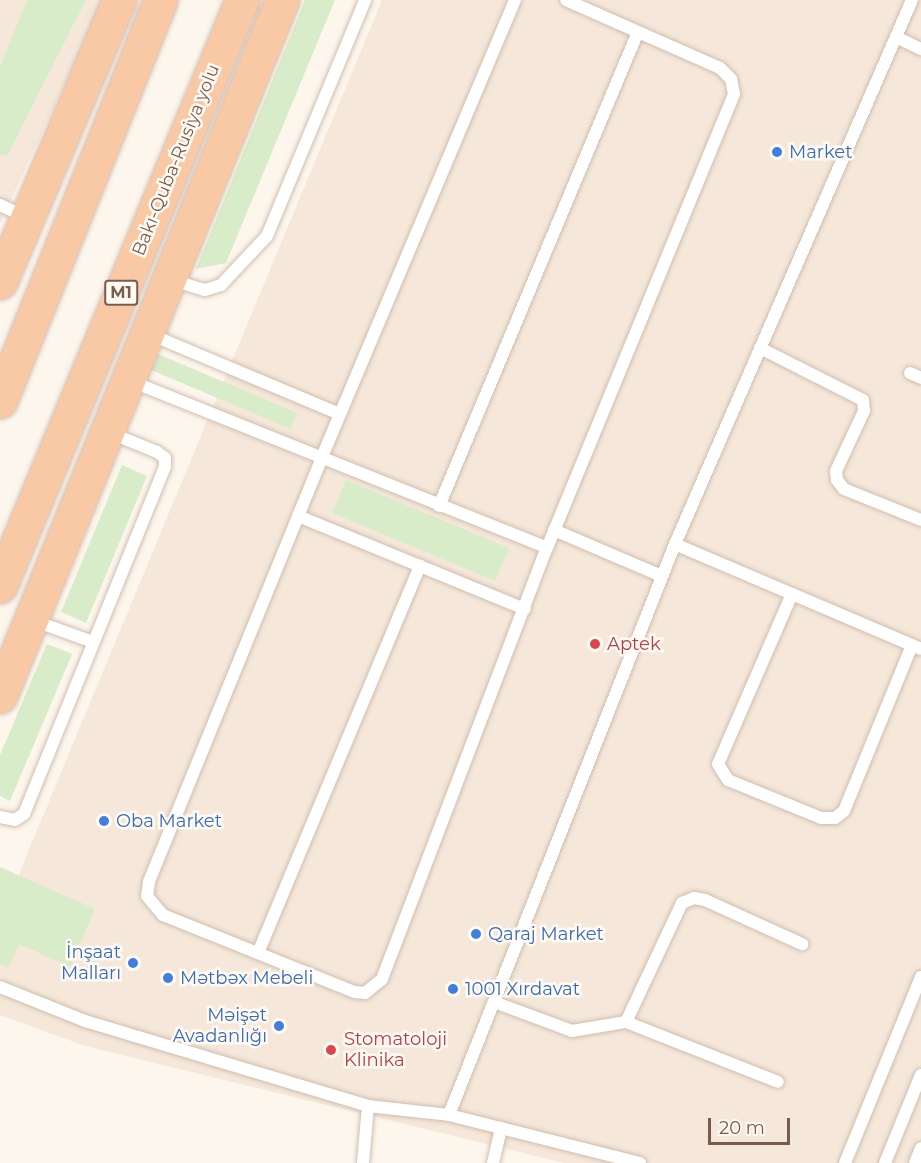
<!DOCTYPE html>
<html>
<head>
<meta charset="utf-8">
<style>
	body { margin:0 }
	#map { position:relative; width:921px; height:1163px; overflow:hidden; background:#fdf6ec; font-family:Montserrat,sans-serif }
	div>[style] { position:absolute }
	.residential>* { inset:0; background:#f5e8da }
	.green>* { inset:0; background:#d8ecc9 }
	.roads { filter:drop-shadow(0 0 2px #d1beb0) drop-shadow(0 0 2px #d1beb0) }
	.service>* { height:12px; margin:-6px; padding:0 6px; transform-origin:6px; border-radius:6px; background:#fff }
	.trunk>* { height:33px; margin:-16.5px; padding:0 16.5px; transform-origin:16.5px; border-radius:16.5px; background:#f9c8a4 }
	.dots>* { width:16px; height:16px; translate:-50% -50%; box-sizing:border-box; border:3px solid #fffaf3; border-radius:50% }
	span { translate:-50% -50%; white-space:nowrap; text-align:center; line-height:1.15; -webkit-text-stroke:5px #fffaf3; paint-order:stroke }
	.shield-label span { padding:2px 4px; background:#fffaf3; border:2px solid; border-radius:4px; -webkit-text-stroke-width:0 }
	.shield-label { font-size:16px; color:#7a5c4d; font-weight:700 }
	.shop-label { font-size:18px; color:#366cbe }
	.left { translate:0 -50%; text-align:left }
	.right { translate:-100% -50%; text-align:right }
	.street-label { font-size:18px; color:#7a5c4d }
	.health-label { font-size:18px; color:#be3a42 }
	.scale { position:absolute; left:708px; top:1118px; width:82px; height:27px; box-sizing:border-box; border:3px solid #7a5c4d; border-top:0; padding-left:8px; font-size:18px; line-height:21px; white-space:nowrap; color:#7a5c4d; -webkit-text-stroke:4px #fffaf3; paint-order:stroke }
</style>
</head>
<body>
<div id="map">
	<div class="residential">
		<div style="clip-path:polygon(0 0,104px 0,0 223px)"></div>
		<div style="clip-path:polygon(382px 0,921px 0,921px 1163px,564px 1163px,85px 1046px,0 1015px,0 928px,23px 864px)"></div>
	</div>
	<div class="green">
		<div style="clip-path:polygon(27px 0,86px 0,7px 156px,0 154px,0 67px)"></div>
		<div style="clip-path:polygon(305px 0,335px 0,226px 263px,196px 269px)"></div>
		<div style="clip-path:polygon(158px 354px,297px 413px,291px 429px,151px 370px)"></div>
		<div style="clip-path:polygon(122px 465px,147px 476px,86px 623px,61px 612px)"></div>
		<div style="clip-path:polygon(346px 480px,509px 548px,495px 581px,332px 513px)"></div>
		<div style="clip-path:polygon(47px 644px,72px 654px,10px 801px,0 796px,0 755px)"></div>
		<div style="clip-path:polygon(0 867px,95px 909px,70px 967px,19px 944px,8px 968px,0 964px)"></div>
	</div>
	<div class="roads">
		<div class="service">
			<div style="left:515px;top:0;width:499px;rotate:112.9deg"></div>
			<div style="left:321px;top:460px;width:456px;rotate:112.2deg"></div>
			<div style="left:149px;top:882px;width:14px;rotate:98deg"></div>
			<div style="left:147px;top:896px;width:25px;rotate:50deg"></div>
			<div style="left:163px;top:915px;width:207px;rotate:21.9deg"></div>
			<div style="left:355px;top:992px;width:10px;rotate:6deg"></div>
			<div style="left:365px;top:993px;width:22px;rotate:-39deg"></div>
			<div style="left:382px;top:979px;width:462px;rotate:-69.1deg"></div>
			<div style="left:547px;top:548px;width:491px;rotate:-67.6deg"></div>
			<div style="left:734px;top:94px;width:15px;rotate:-101deg"></div>
			<div style="left:731px;top:79px;width:16px;rotate:-135deg"></div>
			<div style="left:720px;top:68px;width:168px;rotate:-156.2deg"></div>
			<div style="left:896px;top:37px;width:28px;rotate:26deg"></div>
			<div style="left:0;top:205px;width:29px;rotate:25deg"></div>
			<div style="left:172px;top:280px;width:34px;rotate:17deg"></div>
			<div style="left:205px;top:290px;width:17px;rotate:-17deg"></div>
			<div style="left:221px;top:285px;width:67px;rotate:-46.8deg"></div>
			<div style="left:267px;top:236px;width:256px;rotate:-67.4deg"></div>
			<div style="left:147px;top:333px;width:209px;rotate:22.8deg"></div>
			<div style="left:760px;top:348px;width:115px;rotate:26.8deg"></div>
			<div style="left:863px;top:400px;width:11px;rotate:85deg"></div>
			<div style="left:864px;top:411px;width:66px;rotate:115deg"></div>
			<div style="left:836px;top:471px;width:9px;rotate:84deg"></div>
			<div style="left:837px;top:480px;width:11px;rotate:52deg"></div>
			<div style="left:844px;top:489px;width:83px;rotate:21.9deg"></div>
			<div style="left:910px;top:373px;width:12px;rotate:24deg"></div>
			<div style="left:128px;top:380px;width:451px;rotate:21.8deg"></div>
			<div style="left:439px;top:506px;width:514px;rotate:-67.23deg"></div>
			<div style="left:298px;top:516px;width:245px;rotate:22.3deg"></div>
			<div style="left:554px;top:530px;width:117px;rotate:23.1deg"></div>
			<div style="left:675px;top:544px;width:267px;rotate:23.1deg"></div>
			<div style="left:792px;top:594px;width:185px;rotate:113.5deg"></div>
			<div style="left:718px;top:764px;width:19px;rotate:58deg"></div>
			<div style="left:728px;top:780px;width:100px;rotate:22.2deg"></div>
			<div style="left:821px;top:818px;width:14px"></div>
			<div style="left:835px;top:818px;width:11px;rotate:-38deg"></div>
			<div style="left:844px;top:811px;width:179px;rotate:-67.7deg"></div>
			<div style="left:32px;top:620px;width:65px;rotate:19.8deg"></div>
			<div style="left:0;top:817px;width:15px;rotate:11deg"></div>
			<div style="left:15px;top:820px;width:11px;rotate:-34deg"></div>
			<div style="left:24px;top:814px;width:375px;rotate:-67.9deg"></div>
			<div style="left:165px;top:467px;width:9px;rotate:-90deg"></div>
			<div style="left:165px;top:458px;width:10px;rotate:-143deg"></div>
			<div style="left:157px;top:452px;width:53px;rotate:-157.8deg"></div>
			<div style="left:258px;top:953px;width:420px;rotate:-67.3deg"></div>
			<div style="left:0;top:987px;width:92px;rotate:21.8deg"></div>
			<div style="left:85px;top:1021px;width:295px;rotate:16.7deg"></div>
			<div style="left:368px;top:1106px;width:81px;rotate:6.3deg"></div>
			<div style="left:449px;top:1115px;width:197px;rotate:14.1deg"></div>
			<div style="left:494px;top:1002px;width:83px;rotate:20.4deg"></div>
			<div style="left:572px;top:1031px;width:55px;rotate:-9.5deg"></div>
			<div style="left:626px;top:1022px;width:163px;rotate:21.5deg"></div>
			<div style="left:626px;top:1022px;width:132px;rotate:-64.8deg"></div>
			<div style="left:682px;top:903px;width:13px;rotate:-23deg"></div>
			<div style="left:694px;top:898px;width:11px;rotate:10deg"></div>
			<div style="left:705px;top:900px;width:107px;rotate:24.4deg"></div>
			<div style="left:449px;top:1115px;width:614px;rotate:-68.41deg"></div>
			<div style="left:675px;top:544px;width:593px;rotate:-66.46deg"></div>
			<div style="left:363px;top:1163px;width:57px;rotate:-85deg"></div>
			<div style="left:493px;top:1163px;width:36px;rotate:-77deg"></div>
			<div style="left:845px;top:1163px;width:201px;rotate:-67.8deg"></div>
			<div style="left:885px;top:1163px;width:95px;rotate:-67.8deg"></div>
			<div style="left:915px;top:1163px;width:16px;rotate:-68deg"></div>
		</div>
		<div class="trunk">
			<div style="left:0;top:282px;width:306px;rotate:-67.1deg"></div>
			<div style="left:0;top:401px;width:432px;rotate:-68.2deg"></div>
			<div style="left:0;top:586px;width:634px;rotate:-67.56deg"></div>
			<div style="left:0;top:696px;width:751px;rotate:-67.94deg"></div>
		</div>
	</div>
	<div class="dots">
		<div style="left:777px;top:152px;background:#3f7fe0"></div>
		<div style="left:595px;top:644px;background:#e0444e"></div>
		<div style="left:104px;top:821px;background:#3f7fe0"></div>
		<div style="left:476px;top:934px;background:#3f7fe0"></div>
		<div style="left:133px;top:963px;background:#3f7fe0"></div>
		<div style="left:168px;top:978px;background:#3f7fe0"></div>
		<div style="left:453px;top:989px;background:#3f7fe0"></div>
		<div style="left:279px;top:1026px;background:#3f7fe0"></div>
		<div style="left:331px;top:1050px;background:#e0444e"></div>
	</div>
	<div class="shield-label">
		<span style="left:121px;top:293px">M1</span>
	</div>
	<div class="shop-label">
		<span class="left" style="left:789px;top:152px">Market</span>
		<span class="left" style="left:116px;top:821px">Oba Market</span>
		<span class="left" style="left:488px;top:934px">Qaraj Market</span>
		<span class="right" style="left:121px;top:963px">İnşaat<br>Malları</span>
		<span class="left" style="left:180px;top:978px">Mətbəx Mebeli</span>
		<span class="left" style="left:465px;top:989px">1001 Xırdavat</span>
		<span class="right" style="left:267px;top:1026px">Məişət<br>Avadanlığı</span>
	</div>
	<div class="street-label">
		<span style="left:176px;top:160px;rotate:-68deg">Bakı-Quba-Rusiya yolu</span>
	</div>
	<div class="health-label">
		<span class="left" style="left:607px;top:644px">Aptek</span>
		<span class="left" style="left:344px;top:1050px">Stomatoloji<br>Klinika</span>
	</div>
	<div class="scale">20 m</div>
</div>
</body>
</html>
